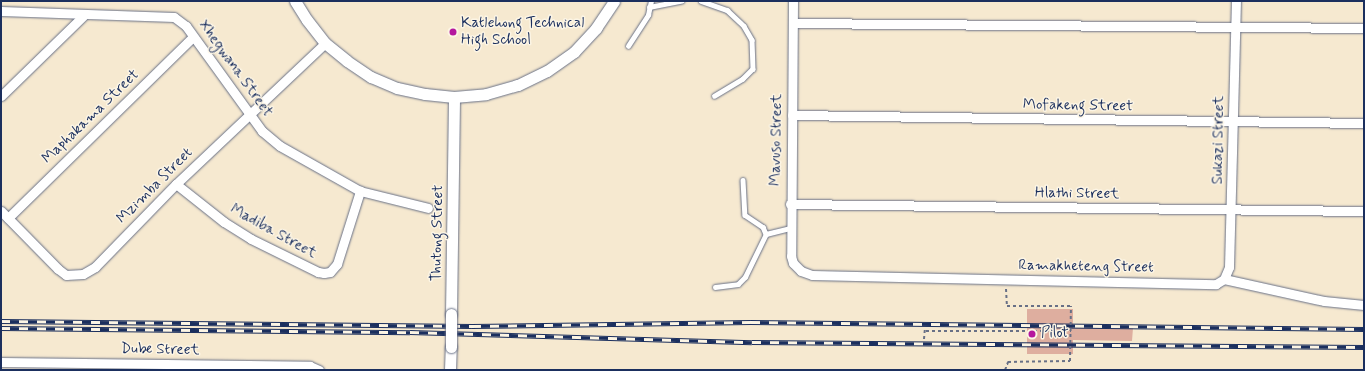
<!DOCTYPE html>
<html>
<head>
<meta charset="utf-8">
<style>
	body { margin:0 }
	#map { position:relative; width:1365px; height:371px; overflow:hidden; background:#f6e9d0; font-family:Mynerve,sans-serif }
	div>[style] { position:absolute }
	.building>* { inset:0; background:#deae9f }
	.path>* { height:2px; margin-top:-1px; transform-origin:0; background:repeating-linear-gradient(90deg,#687086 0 3px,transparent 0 6px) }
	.roads { filter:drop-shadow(0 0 1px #687086) drop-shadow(0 0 1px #687086) }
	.service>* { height:4.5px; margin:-2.25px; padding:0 2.25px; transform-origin:2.25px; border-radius:2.25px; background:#fff }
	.minor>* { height:9px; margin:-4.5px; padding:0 4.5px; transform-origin:4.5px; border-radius:4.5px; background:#fff }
	.tertiary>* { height:11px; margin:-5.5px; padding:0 5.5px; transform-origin:5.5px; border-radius:5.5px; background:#fff }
	.rail>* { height:4.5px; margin-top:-2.25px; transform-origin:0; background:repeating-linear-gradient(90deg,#fcf5e5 0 9px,#1b2f5e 0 18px); box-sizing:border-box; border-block:1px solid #1b2f5e }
	.path-bridge>* { height:2px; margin-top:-1px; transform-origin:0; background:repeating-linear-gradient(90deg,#687086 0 3px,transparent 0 6px) }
	.bridges { filter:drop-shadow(0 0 1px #687086) drop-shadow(0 0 1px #687086) }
	.tertiary-bridge>* { height:11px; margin:-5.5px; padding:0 5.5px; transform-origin:5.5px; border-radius:5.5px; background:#fff }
	.dots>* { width:11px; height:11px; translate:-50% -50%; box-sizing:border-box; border:2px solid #fcf5e5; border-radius:50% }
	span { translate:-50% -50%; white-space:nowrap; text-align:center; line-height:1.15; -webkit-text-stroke:3px #fcf5e5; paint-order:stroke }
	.poi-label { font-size:15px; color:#1b2f5e }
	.left { translate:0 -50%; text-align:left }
	.street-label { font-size:15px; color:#1b2f5e }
	.frame { position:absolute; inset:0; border:2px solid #1b2f5e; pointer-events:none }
</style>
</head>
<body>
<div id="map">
	<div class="building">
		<div style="clip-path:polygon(1027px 309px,1073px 309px,1073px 328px,1133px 328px,1132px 341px,1073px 340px,1073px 354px,1027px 354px)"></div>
	</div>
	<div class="path">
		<div style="left:1006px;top:289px;width:17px;rotate:87deg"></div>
		<div style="left:1007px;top:306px;width:64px"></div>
		<div style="left:926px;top:331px;width:145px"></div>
		<div style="left:924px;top:339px;width:12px;rotate:-85deg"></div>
		<div style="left:1005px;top:370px;width:9px;rotate:-69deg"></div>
		<div style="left:1008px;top:362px;width:62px;rotate:-0.9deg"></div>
	</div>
	<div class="roads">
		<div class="service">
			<div style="left:701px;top:1px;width:28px;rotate:19deg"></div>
			<div style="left:727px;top:10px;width:23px;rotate:43deg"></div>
			<div style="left:744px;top:26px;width:16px;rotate:60deg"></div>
			<div style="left:752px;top:40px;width:29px;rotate:88deg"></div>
			<div style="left:753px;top:69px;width:14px;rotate:135deg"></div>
			<div style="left:743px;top:79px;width:33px;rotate:149deg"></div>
			<div style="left:649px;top:7px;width:33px;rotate:-11deg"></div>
			<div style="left:628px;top:46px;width:37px;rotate:-57deg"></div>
			<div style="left:648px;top:15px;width:14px;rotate:-78deg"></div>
			<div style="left:743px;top:180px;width:35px;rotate:87deg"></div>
			<div style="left:745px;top:215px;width:22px;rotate:34deg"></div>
			<div style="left:763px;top:227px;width:8px;rotate:67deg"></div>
			<div style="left:715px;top:287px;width:23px;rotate:-7deg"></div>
			<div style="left:738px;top:284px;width:10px;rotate:-45deg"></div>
			<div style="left:745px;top:277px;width:48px;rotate:-64deg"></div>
			<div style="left:766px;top:234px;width:25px;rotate:-14deg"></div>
		</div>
		<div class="minor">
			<div style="left:793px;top:1px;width:255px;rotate:90.4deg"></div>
			<div style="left:791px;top:256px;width:7px;rotate:74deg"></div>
			<div style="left:793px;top:263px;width:11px;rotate:45deg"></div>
			<div style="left:801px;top:271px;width:12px;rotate:20deg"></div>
			<div style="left:812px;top:275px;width:404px;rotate:1.3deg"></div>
			<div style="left:1216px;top:284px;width:9px;rotate:-32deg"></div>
			<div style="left:1224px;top:279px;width:13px;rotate:-67deg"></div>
			<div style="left:1229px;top:267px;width:266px;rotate:-88.5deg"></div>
			<div style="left:1px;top:11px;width:173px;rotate:2deg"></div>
			<div style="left:174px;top:17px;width:15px;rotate:37deg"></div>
			<div style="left:186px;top:26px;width:130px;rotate:54.1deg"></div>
			<div style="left:262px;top:131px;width:23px;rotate:40deg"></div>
			<div style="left:280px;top:146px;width:92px;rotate:29.4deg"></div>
			<div style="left:360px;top:191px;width:70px;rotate:14deg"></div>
			<div style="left:793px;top:23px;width:571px;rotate:0.5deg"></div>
			<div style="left:1px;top:96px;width:115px;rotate:-44.3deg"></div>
			<div style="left:792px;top:115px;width:572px;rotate:0.8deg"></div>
			<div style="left:176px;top:184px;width:61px;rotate:38.4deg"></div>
			<div style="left:224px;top:222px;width:32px;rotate:32deg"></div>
			<div style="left:251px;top:239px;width:75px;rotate:26.2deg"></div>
			<div style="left:318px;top:272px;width:6px;rotate:9deg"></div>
			<div style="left:324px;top:273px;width:6px;rotate:-9deg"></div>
			<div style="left:330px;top:272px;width:11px;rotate:-49deg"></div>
			<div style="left:337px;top:264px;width:77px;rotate:-72.5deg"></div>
			<div style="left:790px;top:204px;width:574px;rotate:0.7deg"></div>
			<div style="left:1px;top:211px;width:81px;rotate:45.5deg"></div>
			<div style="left:58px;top:269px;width:10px;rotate:37deg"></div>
			<div style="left:66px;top:275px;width:17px;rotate:-3deg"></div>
			<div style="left:83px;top:274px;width:14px;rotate:-30deg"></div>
			<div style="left:95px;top:267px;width:116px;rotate:-45.7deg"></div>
			<div style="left:176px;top:184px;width:205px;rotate:-43.4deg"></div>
			<div style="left:8px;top:218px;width:259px;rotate:-44.4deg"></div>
			<div style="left:1224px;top:279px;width:102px;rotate:12.4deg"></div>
			<div style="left:1324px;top:301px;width:40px;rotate:5.7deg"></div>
			<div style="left:1px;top:362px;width:309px;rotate:0.7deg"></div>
			<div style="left:310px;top:366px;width:10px;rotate:24deg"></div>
		</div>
		<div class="tertiary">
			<div style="left:295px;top:1px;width:22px;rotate:58deg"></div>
			<div style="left:307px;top:20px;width:29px;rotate:52deg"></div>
			<div style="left:325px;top:43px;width:28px;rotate:39deg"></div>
			<div style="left:347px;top:61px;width:29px;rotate:34deg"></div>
			<div style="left:371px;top:77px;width:28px;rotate:23deg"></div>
			<div style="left:397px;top:88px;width:29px;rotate:12deg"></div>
			<div style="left:425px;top:94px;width:29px;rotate:6deg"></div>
			<div style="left:454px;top:97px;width:32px;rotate:-5deg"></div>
			<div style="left:486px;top:94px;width:33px;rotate:-16deg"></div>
			<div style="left:518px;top:85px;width:32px;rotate:-26deg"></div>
			<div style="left:547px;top:71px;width:33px;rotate:-35deg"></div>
			<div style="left:574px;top:52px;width:33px;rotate:-47deg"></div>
			<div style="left:596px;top:28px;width:32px;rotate:-56deg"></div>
			<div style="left:451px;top:314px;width:217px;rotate:-89.2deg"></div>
			<div style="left:450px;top:370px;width:23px;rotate:-88deg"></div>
		</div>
	</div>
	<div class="rail">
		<div style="left:1px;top:321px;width:471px;rotate:0.6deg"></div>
		<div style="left:472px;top:326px;width:279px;rotate:-0.8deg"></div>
		<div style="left:751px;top:322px;width:613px;rotate:0.65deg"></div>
		<div style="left:1px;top:328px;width:409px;rotate:0.6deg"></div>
		<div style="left:410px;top:332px;width:342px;rotate:1.7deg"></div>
		<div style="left:752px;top:342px;width:612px;rotate:0.47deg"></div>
	</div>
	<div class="path-bridge">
		<div style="left:1070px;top:361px;width:55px;rotate:-89deg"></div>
	</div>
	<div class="bridges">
		<div class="tertiary-bridge">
			<div style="left:451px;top:347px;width:33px;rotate:-90deg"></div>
		</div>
	</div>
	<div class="dots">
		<div style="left:453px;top:32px;background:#b5179e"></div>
		<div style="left:1032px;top:334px;background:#b5179e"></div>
	</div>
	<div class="poi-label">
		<span class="left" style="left:461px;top:32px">Katlehong Technical<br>High School</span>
		<span class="left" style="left:1041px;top:334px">Pilot</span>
	</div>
	<div class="street-label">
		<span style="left:235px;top:69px;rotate:54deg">Xhegwana Street</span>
		<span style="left:1078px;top:106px;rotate:1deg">Mofakeng Street</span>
		<span style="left:91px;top:117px;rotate:-44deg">Maphakama Street</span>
		<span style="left:777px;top:140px;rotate:-89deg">Mavuso Street</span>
		<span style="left:1219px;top:140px;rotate:-89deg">Sukazi Street</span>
		<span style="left:155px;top:186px;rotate:-45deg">Mzimba Street</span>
		<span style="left:1077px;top:194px;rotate:1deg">Hlathi Street</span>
		<span style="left:273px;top:232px;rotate:29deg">Madiba Street</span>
		<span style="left:438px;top:233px;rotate:-89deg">Thutong Street</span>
		<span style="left:1086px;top:267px;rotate:1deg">Ramakheteng Street</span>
		<span style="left:160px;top:350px;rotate:1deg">Dube Street</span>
	</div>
	<div class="frame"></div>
</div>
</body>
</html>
